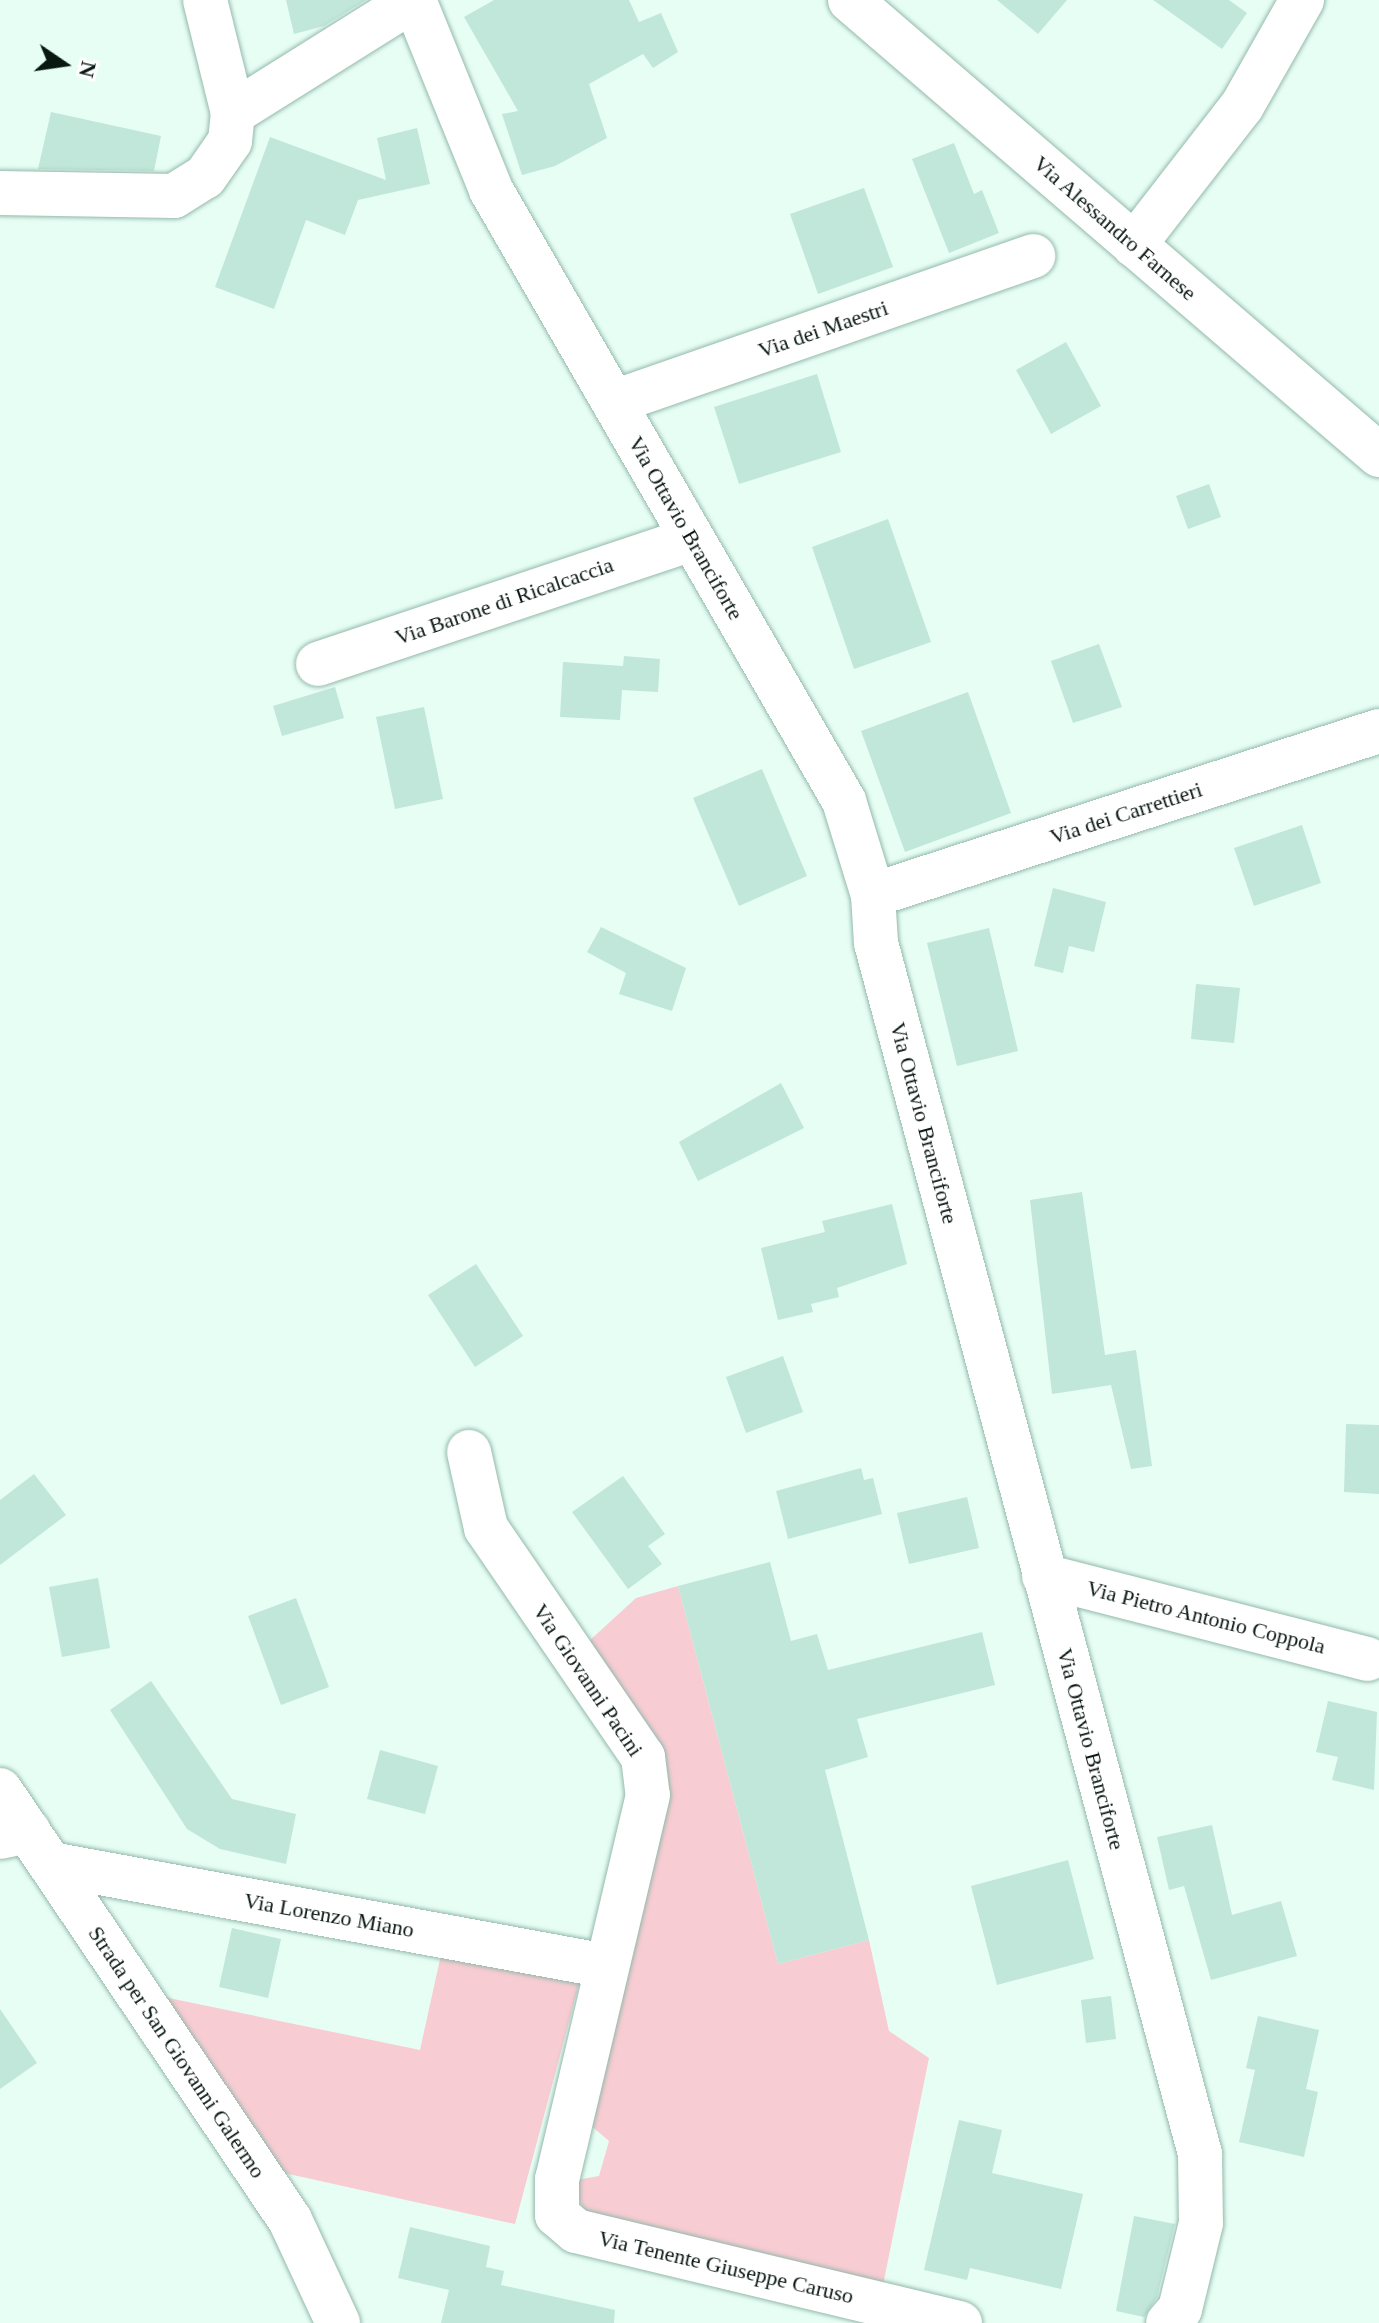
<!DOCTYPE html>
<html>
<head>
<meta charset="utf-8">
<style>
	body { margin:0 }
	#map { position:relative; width:1379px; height:2323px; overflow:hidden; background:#e7fef5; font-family:"Times New Roman",serif }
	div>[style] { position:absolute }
	.green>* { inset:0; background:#f8ccd3 }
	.building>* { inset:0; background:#c0e7d9 }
	.roads { filter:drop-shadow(0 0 2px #94b9ac) drop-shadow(0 0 2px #94b9ac) }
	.minor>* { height:44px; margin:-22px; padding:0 22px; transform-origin:22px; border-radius:22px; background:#fff }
	.secondary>* { height:44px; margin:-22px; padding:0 22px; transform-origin:22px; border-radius:22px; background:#fff }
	span { translate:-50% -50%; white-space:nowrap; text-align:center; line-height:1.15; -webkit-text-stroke:6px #fff; paint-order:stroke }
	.street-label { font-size:22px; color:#0a1813 }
	.north { position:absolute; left:24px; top:24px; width:80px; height:80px; -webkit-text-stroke:6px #fff; paint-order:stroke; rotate:103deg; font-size:22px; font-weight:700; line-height:32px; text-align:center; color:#0a1813 }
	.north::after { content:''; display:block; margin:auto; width:28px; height:36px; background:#0a1813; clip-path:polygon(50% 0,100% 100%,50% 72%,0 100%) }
</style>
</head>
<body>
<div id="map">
	<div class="green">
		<div style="clip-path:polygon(678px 1586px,778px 1964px,869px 1940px,889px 2031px,929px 2058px,883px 2285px,603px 2220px,584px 2210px,577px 2194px,576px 2180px,599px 2176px,609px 2141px,589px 2124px,661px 1835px,666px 1788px,588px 1642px,636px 1598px)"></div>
		<div style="clip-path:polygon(442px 1950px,581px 1977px,515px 2224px,275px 2171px,159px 1996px,420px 2050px)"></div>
	</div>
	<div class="building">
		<div style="clip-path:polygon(286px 0,366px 0,324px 26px,294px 34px)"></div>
		<div style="clip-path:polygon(494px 0,629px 0,639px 22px,661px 13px,678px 52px,653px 68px,643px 54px,589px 84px,607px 138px,555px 166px,522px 175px,502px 114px,518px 111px,464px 17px)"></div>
		<div style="clip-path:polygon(997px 0,1067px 0,1038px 34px)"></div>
		<div style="clip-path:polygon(1153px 0,1229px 0,1247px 13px,1222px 49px)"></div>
		<div style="clip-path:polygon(51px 112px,161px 136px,154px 171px,38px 169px)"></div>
		<div style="clip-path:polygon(417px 128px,430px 184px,358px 200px,345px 235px,306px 220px,274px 309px,215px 287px,270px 137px,386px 180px,377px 138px)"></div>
		<div style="clip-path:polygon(954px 143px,974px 194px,982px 190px,999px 233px,949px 253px,912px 159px)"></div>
		<div style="clip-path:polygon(864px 188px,893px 267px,818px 294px,790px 214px)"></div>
		<div style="clip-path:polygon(1066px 342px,1101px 406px,1051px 434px,1016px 370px)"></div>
		<div style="clip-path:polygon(817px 374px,841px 452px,739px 484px,714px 407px)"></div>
		<div style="clip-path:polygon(1209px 484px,1221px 517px,1188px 529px,1176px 496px)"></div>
		<div style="clip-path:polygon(888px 519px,931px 642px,854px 669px,812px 547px)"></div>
		<div style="clip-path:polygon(1099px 644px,1122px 707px,1073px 723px,1051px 661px)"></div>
		<div style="clip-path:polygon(624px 656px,660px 659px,658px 692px,622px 690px,620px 720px,560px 717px,563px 662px,623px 666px)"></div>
		<div style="clip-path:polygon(335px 687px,344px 718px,282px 736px,273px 706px)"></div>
		<div style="clip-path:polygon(968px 692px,1011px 813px,905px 852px,861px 731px)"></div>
		<div style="clip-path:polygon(424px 707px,443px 799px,395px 809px,376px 717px)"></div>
		<div style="clip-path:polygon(762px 769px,807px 876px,739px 906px,693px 798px)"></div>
		<div style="clip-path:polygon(1302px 825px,1321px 883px,1254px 906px,1234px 848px)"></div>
		<div style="clip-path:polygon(1053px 888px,1106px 902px,1094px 952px,1069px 946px,1063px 973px,1034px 966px)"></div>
		<div style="clip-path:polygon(601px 927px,686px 968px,672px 1011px,619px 994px,626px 973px,587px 952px)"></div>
		<div style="clip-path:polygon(989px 928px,1018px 1051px,957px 1066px,927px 943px)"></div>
		<div style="clip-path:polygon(1196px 984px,1240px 988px,1234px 1043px,1191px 1039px)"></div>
		<div style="clip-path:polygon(781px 1083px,804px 1128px,698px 1181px,679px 1142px)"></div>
		<div style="clip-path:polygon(1082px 1192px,1105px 1355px,1136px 1350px,1152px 1466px,1131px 1469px,1111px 1385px,1052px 1394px,1030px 1200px)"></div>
		<div style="clip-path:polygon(892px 1204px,907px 1264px,837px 1288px,839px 1297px,811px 1304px,813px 1312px,778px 1320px,761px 1248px,825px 1232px,822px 1221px)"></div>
		<div style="clip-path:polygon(476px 1264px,523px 1336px,475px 1367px,428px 1295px)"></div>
		<div style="clip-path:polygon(783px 1356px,803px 1412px,746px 1433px,726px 1377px)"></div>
		<div style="clip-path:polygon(1346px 1424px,1379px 1425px,1379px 1494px,1344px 1492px)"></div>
		<div style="clip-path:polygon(861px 1468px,864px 1480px,873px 1478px,882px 1514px,788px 1539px,776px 1491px)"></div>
		<div style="clip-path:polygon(34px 1474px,66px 1515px,0 1565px,0 1500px)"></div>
		<div style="clip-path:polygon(623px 1476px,665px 1534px,648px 1546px,662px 1564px,628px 1589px,572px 1512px)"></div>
		<div style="clip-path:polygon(967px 1497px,979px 1548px,909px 1564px,897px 1513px)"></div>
		<div style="clip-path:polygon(770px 1562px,791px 1641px,817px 1634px,828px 1670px,982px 1632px,995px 1685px,857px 1719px,868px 1757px,825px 1770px,869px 1940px,778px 1964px,678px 1586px)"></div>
		<div style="clip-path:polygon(98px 1578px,110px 1648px,62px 1657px,49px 1587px)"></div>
		<div style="clip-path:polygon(296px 1598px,329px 1687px,281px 1705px,248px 1616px)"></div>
		<div style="clip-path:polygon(151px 1681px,232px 1799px,296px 1814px,286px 1864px,220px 1849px,187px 1829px,110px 1710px)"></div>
		<div style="clip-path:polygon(1328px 1701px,1377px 1712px,1374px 1790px,1332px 1780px,1338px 1757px,1316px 1752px)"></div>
		<div style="clip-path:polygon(380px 1750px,438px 1766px,425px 1814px,367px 1799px)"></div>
		<div style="clip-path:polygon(1212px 1825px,1232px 1915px,1281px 1901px,1297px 1956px,1211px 1980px,1184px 1886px,1169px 1890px,1157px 1837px)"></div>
		<div style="clip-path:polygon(1068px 1860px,1094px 1959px,997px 1985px,971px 1886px)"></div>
		<div style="clip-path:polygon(232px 1928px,281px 1939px,268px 1998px,219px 1987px)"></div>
		<div style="clip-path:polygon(1111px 1996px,1116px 2039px,1086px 2043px,1081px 2000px)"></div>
		<div style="clip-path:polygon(0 2009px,37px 2063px,0 2089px)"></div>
		<div style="clip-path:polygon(1258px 2016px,1319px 2030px,1306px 2089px,1318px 2092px,1304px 2157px,1239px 2142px,1255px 2070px,1246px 2068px)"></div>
		<div style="clip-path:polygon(959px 2120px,1002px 2130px,992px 2173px,1083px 2194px,1061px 2289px,970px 2268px,967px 2280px,924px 2270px)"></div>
		<div style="clip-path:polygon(1134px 2216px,1175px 2224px,1157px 2297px,1144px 2317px,1116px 2311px)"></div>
		<div style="clip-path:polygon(410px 2227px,490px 2246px,486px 2267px,504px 2271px,501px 2285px,615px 2310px,614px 2323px,441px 2323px,449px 2290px,398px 2278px)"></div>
	</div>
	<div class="roads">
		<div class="minor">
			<div style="left:205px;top:0;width:116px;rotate:76.1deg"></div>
			<div style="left:414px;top:0;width:205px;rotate:67.9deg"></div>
			<div style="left:491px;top:190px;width:706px;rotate:59.98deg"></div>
			<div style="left:844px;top:801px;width:98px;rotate:72.9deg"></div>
			<div style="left:873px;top:895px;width:48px;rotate:86.4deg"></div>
			<div style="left:876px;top:943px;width:1254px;rotate:75.02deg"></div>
			<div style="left:1200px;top:2154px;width:69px;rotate:89.2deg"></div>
			<div style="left:1201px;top:2223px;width:89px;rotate:103.7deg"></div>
			<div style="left:1180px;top:2309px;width:18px;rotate:131deg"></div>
			<div style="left:850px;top:0;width:698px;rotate:40.7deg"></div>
			<div style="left:0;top:193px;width:174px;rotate:1deg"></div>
			<div style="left:174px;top:196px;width:36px;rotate:-32deg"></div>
			<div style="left:205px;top:177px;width:44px;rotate:-55.2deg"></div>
			<div style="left:230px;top:141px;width:28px;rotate:-84deg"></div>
			<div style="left:233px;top:113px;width:213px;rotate:-32.1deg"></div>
			<div style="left:1134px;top:245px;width:176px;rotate:-52.2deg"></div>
			<div style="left:1242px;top:106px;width:122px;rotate:-60.5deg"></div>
			<div style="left:614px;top:402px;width:444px;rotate:-19.2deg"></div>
			<div style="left:318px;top:664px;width:393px;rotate:-18.5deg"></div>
			<div style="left:873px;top:895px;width:532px;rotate:-17.96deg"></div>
			<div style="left:469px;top:1452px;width:78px;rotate:77.4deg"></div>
			<div style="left:486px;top:1528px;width:278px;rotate:55.6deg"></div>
			<div style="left:643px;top:1757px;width:38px;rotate:83deg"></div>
			<div style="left:648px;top:1795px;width:395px;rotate:103.3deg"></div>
			<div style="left:557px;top:2179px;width:36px;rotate:90deg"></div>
			<div style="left:557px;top:2215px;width:25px;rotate:40deg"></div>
			<div style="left:576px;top:2231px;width:395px;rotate:13.5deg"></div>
			<div style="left:1044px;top:1576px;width:334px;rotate:14.4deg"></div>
			<div style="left:0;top:1837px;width:29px;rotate:-12deg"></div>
			<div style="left:51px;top:1864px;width:564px;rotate:10.41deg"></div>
		</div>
		<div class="secondary">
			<div style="left:0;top:1790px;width:519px;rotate:56deg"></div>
			<div style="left:290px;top:2220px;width:114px;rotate:65deg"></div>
		</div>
	</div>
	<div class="street-label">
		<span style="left:1115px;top:228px;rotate:41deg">Via Alessandro Farnese</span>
		<span style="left:823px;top:329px;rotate:-19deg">Via dei Maestri</span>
		<span style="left:686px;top:528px;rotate:60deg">Via Ottavio Branciforte</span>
		<span style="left:504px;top:601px;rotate:-19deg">Via Barone di Ricalcaccia</span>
		<span style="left:1126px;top:813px;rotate:-18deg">Via dei Carrettieri</span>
		<span style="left:924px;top:1123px;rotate:75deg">Via Ottavio Branciforte</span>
		<span style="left:1206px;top:1617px;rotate:14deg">Via Pietro Antonio Coppola</span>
		<span style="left:588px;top:1680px;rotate:56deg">Via Giovanni Pacini</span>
		<span style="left:1091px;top:1749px;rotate:75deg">Via Ottavio Branciforte</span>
		<span style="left:329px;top:1915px;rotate:10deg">Via Lorenzo Miano</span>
		<span style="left:177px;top:2052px;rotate:56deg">Strada per San Giovanni Galermo</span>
		<span style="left:726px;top:2267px;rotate:13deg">Via Tenente Giuseppe Caruso</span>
	</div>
	<div class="north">N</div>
</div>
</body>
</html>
